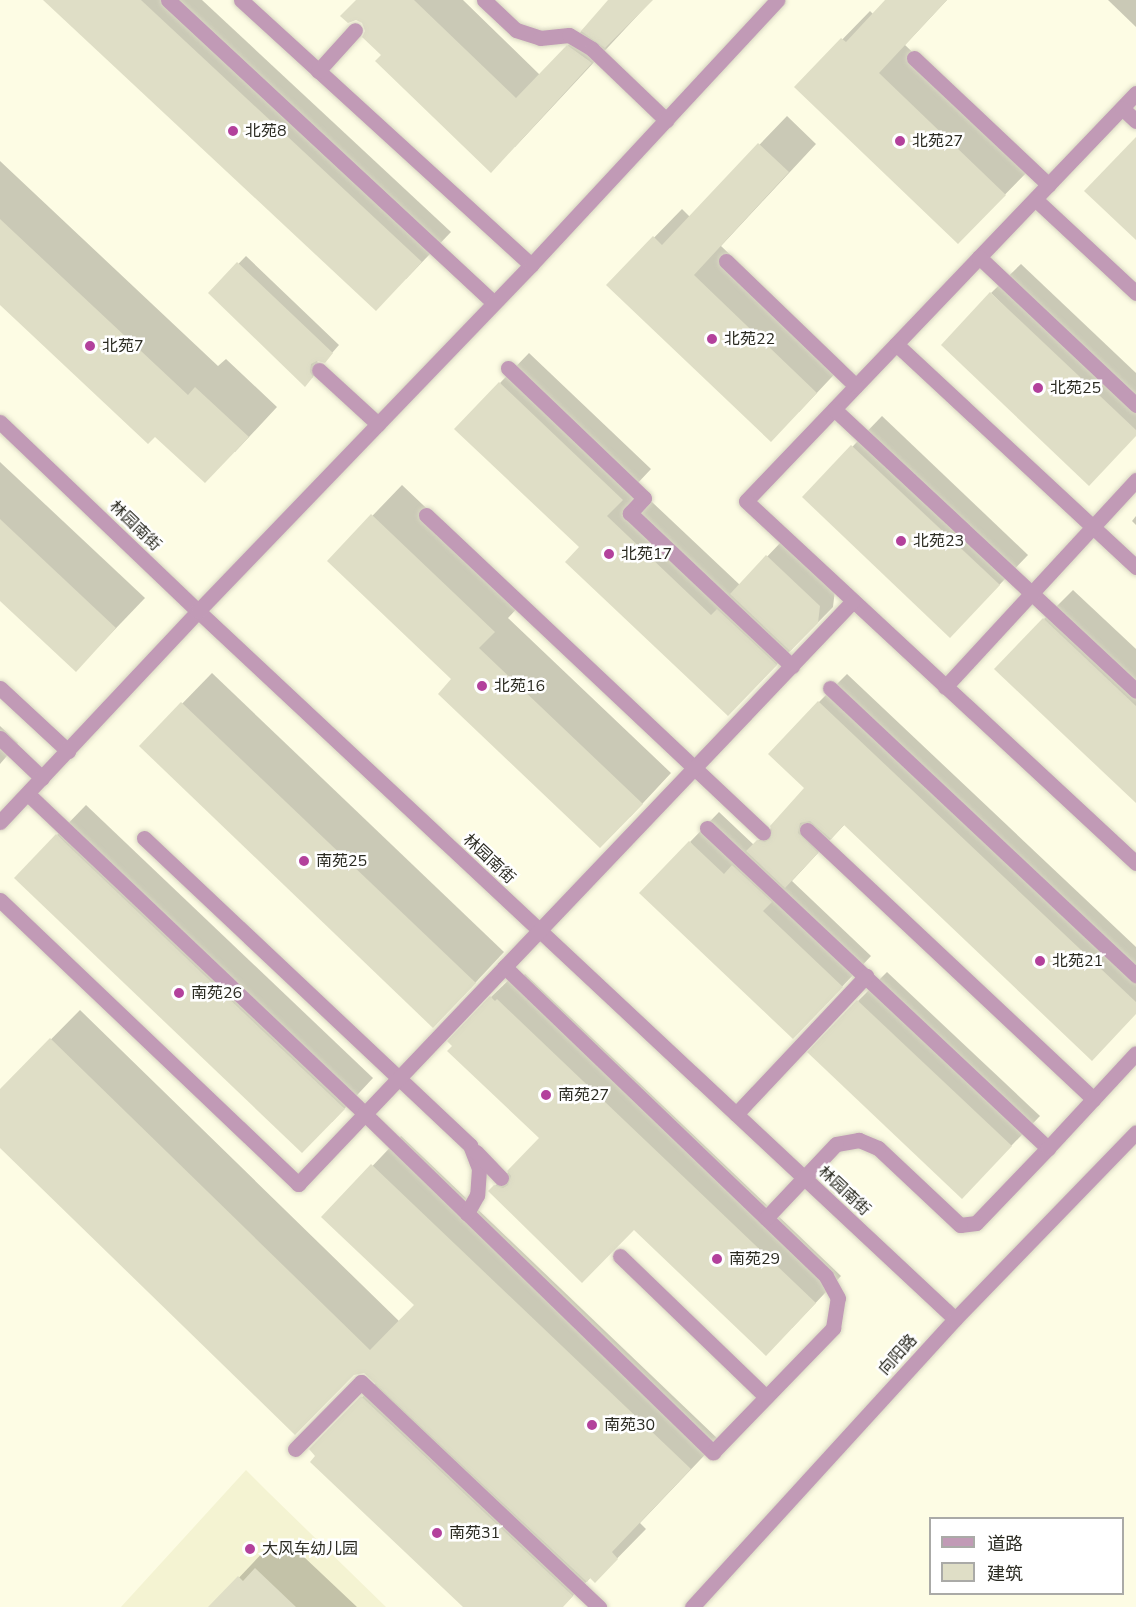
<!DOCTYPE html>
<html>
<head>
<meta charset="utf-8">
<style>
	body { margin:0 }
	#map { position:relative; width:1136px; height:1607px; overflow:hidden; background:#fdfce4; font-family:"Nunito Sans","Noto Sans SC",sans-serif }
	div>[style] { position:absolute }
	.built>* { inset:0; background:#f4f3d2 }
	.shadow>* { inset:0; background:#0003 }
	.building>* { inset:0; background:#dfdec6 }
	.roads { filter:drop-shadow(0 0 2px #d7d6c1) drop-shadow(0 0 2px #d7d6c1) }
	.minor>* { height:15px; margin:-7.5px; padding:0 7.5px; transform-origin:7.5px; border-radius:7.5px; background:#c19ab6 }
	.dots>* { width:16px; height:16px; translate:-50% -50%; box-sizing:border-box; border:3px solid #fff; border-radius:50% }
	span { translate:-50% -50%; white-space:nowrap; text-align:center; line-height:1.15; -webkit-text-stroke:5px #fff; paint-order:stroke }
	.poi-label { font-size:16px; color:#2b2b22 }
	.left { translate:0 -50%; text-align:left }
	.street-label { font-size:16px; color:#2b2b22 }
	.legend { position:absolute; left:929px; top:1517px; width:195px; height:78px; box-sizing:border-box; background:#fff; border:2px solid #aaaaa7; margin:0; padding:8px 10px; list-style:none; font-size:18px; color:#2b2b22 }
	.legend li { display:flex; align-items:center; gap:12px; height:30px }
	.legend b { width:30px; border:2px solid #aaaaa7 }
</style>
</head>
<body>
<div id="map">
	<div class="built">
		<div style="clip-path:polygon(246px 1470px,268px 1492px,386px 1607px,121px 1607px)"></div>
	</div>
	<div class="shadow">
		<div style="clip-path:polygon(45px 0,202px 0,451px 232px,406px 279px)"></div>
		<div style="clip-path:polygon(358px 0,463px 0,540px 75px,611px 0,652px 0,515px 147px,383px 55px,366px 32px)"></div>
		<div style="clip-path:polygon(887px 0,947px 0,905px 45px,1032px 167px,986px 214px,797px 86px,870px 11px,874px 15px)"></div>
		<div style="clip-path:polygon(1108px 0,1136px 0,1136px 27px)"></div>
		<div style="clip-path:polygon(787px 116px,816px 144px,721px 246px,844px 364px,799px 412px,608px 285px,682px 209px,690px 217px)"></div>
		<div style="clip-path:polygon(0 161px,218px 366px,226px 359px,277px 407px,235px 452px,155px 435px,0 303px)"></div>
		<div style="clip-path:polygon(246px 256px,339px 345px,332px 353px,317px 359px,319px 369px,312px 378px,210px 293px)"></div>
		<div style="clip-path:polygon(1021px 264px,1136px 373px,1136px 436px,991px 293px)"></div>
		<div style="clip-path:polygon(529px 353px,651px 469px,635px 486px,740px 585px,782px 541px,835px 590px,833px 607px,757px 685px,581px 547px,500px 383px)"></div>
		<div style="clip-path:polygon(882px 416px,1028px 555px,979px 606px,804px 497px)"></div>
		<div style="clip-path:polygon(0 462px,145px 598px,76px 670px,0 599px)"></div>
		<div style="clip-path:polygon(402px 485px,524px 601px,508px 618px,671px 773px,630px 817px,453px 679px,329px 561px)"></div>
		<div style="clip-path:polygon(1136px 516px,1136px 525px,1132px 521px)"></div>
		<div style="clip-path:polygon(1073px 590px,1136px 649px,1136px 801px,1044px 619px)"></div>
		<div style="clip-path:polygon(212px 673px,504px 952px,463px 996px,141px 746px)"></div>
		<div style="clip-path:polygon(847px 674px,1136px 947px,1136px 1014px,845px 824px,792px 881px,871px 956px,823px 1007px,690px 842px,719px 812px,754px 845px,772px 827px,807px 788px,819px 702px)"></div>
		<div style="clip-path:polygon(0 726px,18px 743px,0 764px)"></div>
		<div style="clip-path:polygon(86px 805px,373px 1078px,332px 1122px,57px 835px)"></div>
		<div style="clip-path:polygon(518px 971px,523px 976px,525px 974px,841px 1276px,792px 1328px,634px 1228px,490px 1191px,541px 1138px,491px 997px)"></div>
		<div style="clip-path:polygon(887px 972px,1040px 1116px,962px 1197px,858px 1001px)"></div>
		<div style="clip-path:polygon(80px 1010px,400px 1322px,417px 1305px,324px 1217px,401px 1136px,719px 1440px,640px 1523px,646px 1529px,595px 1581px,591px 1577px,562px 1607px,465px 1607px,311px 1449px,376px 1383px,364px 1371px,0 1145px,0 1091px)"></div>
		<div style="clip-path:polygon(286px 1540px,357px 1607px,215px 1607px,213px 1605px,268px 1547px,274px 1552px)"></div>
	</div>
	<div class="building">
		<div style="clip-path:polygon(43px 0,141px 0,422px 262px,376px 311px)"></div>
		<div style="clip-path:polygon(356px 0,414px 0,516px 98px,567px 45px,592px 63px,491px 173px,375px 61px,381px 55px,362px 37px,365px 31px,362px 23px,356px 20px,348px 23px,340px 16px)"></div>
		<div style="clip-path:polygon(608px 0,653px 0,605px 48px,581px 31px)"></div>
		<div style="clip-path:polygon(885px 0,947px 0,879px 73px,1006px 195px,958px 244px,794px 87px,841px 38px,846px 42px)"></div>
		<div style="clip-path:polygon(1136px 137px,1136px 240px,1084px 191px)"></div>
		<div style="clip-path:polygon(758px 143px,789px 172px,694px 275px,817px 393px,771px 442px,606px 285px,653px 236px,662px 245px)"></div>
		<div style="clip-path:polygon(0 219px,188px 395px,195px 387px,249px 437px,205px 483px,155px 437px,148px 444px,0 305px)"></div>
		<div style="clip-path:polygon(237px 262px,333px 353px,325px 363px,317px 361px,311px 364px,310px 372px,313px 377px,305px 387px,208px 293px)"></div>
		<div style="clip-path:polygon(990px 292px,1136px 430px,1136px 436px,1089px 486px,941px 345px)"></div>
		<div style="clip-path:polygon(499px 382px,623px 500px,607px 516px,711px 615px,717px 609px,777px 665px,728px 716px,565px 562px,579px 547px,454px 429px)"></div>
		<div style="clip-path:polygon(851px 445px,1000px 585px,950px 638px,802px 497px)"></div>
		<div style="clip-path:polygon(371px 514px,495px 632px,479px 648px,643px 804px,600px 848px,438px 694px,451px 679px,327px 561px)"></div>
		<div style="clip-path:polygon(0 519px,116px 628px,76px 672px,0 601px)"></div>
		<div style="clip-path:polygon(766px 555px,820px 606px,818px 623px,790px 651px,730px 594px)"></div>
		<div style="clip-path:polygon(1043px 618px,1136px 706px,1136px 803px,994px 669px)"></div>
		<div style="clip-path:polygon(818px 701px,1136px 1002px,1136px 1014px,1092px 1061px,844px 825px,831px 839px,810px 821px,800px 823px,798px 833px,818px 853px,785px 888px,746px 851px,757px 840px,765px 842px,770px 839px,772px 831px,770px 826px,804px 788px,768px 754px)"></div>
		<div style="clip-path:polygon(181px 702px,476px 983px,433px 1028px,139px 746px)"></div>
		<div style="clip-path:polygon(56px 834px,345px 1109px,302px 1153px,14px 878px)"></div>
		<div style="clip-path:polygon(689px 841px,724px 874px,732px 865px,772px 902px,763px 911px,843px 987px,793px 1039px,639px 893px)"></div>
		<div style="clip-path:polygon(490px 996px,495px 1001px,497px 999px,816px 1303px,766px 1356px,634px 1230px,582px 1283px,488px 1191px,494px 1185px,503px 1188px,508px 1185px,511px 1176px,507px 1171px,539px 1138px,447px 1051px,452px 1046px,447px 1041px)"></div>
		<div style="clip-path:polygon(857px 1000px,1012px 1146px,962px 1199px,807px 1052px)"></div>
		<div style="clip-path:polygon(50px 1038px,370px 1350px,414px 1305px,321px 1217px,371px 1164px,691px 1469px,612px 1552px,618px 1559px,595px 1583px,590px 1578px,587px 1582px,364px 1373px,354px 1375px,295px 1435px,0 1148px,0 1089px)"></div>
		<div style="clip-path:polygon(361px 1396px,573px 1596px,563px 1607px,463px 1607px,310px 1462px,315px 1456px,309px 1449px)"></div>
		<div style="clip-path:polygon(255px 1568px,296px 1607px,208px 1607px,238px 1576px,243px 1581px)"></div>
	</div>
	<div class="roads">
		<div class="minor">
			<div style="left:168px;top:0;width:445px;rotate:42.9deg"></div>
			<div style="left:241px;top:0;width:393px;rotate:42.4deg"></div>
			<div style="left:484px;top:0;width:44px;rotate:43.2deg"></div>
			<div style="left:516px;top:30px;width:25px;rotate:18deg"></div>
			<div style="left:540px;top:38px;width:29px;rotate:-6deg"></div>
			<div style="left:569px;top:35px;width:27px;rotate:31deg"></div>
			<div style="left:592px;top:49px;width:103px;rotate:43.8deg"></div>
			<div style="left:914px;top:58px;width:185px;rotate:43.3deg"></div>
			<div style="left:318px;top:71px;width:55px;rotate:-47.9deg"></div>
			<div style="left:1136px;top:93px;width:564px;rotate:133.71deg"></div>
			<div style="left:746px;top:501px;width:532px;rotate:42.87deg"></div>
			<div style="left:1122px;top:108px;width:19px;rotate:43deg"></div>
			<div style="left:1035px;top:199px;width:138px;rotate:42.9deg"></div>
			<div style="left:979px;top:257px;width:216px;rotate:43.3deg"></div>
			<div style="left:726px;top:261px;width:180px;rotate:43.9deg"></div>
			<div style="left:896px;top:344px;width:328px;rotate:42.9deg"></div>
			<div style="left:508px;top:368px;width:188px;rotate:43.7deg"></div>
			<div style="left:644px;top:498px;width:21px;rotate:133deg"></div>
			<div style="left:630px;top:513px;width:223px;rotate:43.4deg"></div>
			<div style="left:319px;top:370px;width:80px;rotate:42.5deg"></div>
			<div style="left:834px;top:409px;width:413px;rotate:43deg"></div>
			<div style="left:0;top:422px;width:274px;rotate:43.7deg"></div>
			<div style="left:198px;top:611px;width:1036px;rotate:43.08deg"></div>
			<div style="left:426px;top:515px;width:463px;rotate:43.3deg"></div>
			<div style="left:945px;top:687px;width:282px;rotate:-47.3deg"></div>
			<div style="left:0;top:688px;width:93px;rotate:42.8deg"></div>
			<div style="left:830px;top:688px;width:420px;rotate:43.2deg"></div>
			<div style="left:0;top:738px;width:58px;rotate:43.6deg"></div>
			<div style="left:28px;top:794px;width:463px;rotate:43.5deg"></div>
			<div style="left:364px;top:1113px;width:487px;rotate:44.2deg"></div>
			<div style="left:713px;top:1452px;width:173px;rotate:-45.9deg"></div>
			<div style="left:833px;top:1328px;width:30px;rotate:-81deg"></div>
			<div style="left:838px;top:1298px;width:25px;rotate:-119deg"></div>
			<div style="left:826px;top:1276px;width:446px;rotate:-136.1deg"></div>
			<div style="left:0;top:822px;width:289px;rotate:-46.8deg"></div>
			<div style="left:198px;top:611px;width:480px;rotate:-46.1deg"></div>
			<div style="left:531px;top:265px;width:362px;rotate:-47.1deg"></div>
			<div style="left:707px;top:828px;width:468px;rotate:43.2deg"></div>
			<div style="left:1048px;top:1148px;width:104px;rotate:133.8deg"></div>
			<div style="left:976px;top:1223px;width:16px;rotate:173deg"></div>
			<div style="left:960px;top:1225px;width:112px;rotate:-136.8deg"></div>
			<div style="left:878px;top:1148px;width:21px;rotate:-157deg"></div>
			<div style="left:859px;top:1140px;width:23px;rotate:170deg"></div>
			<div style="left:836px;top:1144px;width:102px;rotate:133.4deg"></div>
			<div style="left:807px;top:830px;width:393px;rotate:43.2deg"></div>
			<div style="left:144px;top:838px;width:448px;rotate:43.3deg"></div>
			<div style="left:470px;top:1145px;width:26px;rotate:69deg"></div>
			<div style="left:479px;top:1169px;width:26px;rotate:94deg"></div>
			<div style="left:477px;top:1195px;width:21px;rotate:119deg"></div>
			<div style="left:0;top:900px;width:412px;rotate:43.6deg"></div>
			<div style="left:298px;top:1184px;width:804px;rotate:-46.41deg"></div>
			<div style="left:736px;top:1114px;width:190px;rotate:-46.7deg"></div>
			<div style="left:1048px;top:1148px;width:129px;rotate:-47.2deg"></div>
			<div style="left:476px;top:1152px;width:36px;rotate:46deg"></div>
			<div style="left:620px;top:1256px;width:203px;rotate:44deg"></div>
			<div style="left:295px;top:1449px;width:94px;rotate:-45.4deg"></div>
			<div style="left:361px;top:1382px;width:328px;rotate:43.4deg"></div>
			<div style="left:692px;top:1607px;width:390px;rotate:-47.6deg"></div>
			<div style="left:955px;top:1319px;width:260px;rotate:-45.9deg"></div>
		</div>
	</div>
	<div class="dots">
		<div style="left:233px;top:131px;background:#b3419c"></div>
		<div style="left:900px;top:141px;background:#b3419c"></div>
		<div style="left:712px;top:339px;background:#b3419c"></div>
		<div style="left:90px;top:346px;background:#b3419c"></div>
		<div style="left:1038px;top:388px;background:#b3419c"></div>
		<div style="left:901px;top:541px;background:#b3419c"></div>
		<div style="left:609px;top:554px;background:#b3419c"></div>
		<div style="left:482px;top:686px;background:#b3419c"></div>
		<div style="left:304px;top:861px;background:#b3419c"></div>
		<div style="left:1040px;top:961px;background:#b3419c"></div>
		<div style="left:179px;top:993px;background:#b3419c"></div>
		<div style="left:546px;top:1095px;background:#b3419c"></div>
		<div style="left:717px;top:1259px;background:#b3419c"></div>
		<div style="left:592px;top:1425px;background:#b3419c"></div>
		<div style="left:437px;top:1533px;background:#b3419c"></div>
		<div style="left:250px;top:1549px;background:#b3419c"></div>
	</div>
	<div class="poi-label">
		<span class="left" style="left:245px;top:131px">北苑8</span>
		<span class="left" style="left:912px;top:141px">北苑27</span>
		<span class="left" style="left:724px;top:339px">北苑22</span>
		<span class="left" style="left:102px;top:346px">北苑7</span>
		<span class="left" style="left:1050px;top:388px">北苑25</span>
		<span class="left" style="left:913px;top:541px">北苑23</span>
		<span class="left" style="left:621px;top:554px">北苑17</span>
		<span class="left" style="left:494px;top:686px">北苑16</span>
		<span class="left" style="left:316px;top:861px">南苑25</span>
		<span class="left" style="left:1052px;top:961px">北苑21</span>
		<span class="left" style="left:191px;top:993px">南苑26</span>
		<span class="left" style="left:558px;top:1095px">南苑27</span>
		<span class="left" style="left:729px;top:1259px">南苑29</span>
		<span class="left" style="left:604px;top:1425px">南苑30</span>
		<span class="left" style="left:449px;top:1533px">南苑31</span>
		<span class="left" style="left:262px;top:1549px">大风车幼儿园</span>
	</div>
	<div class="street-label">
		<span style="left:135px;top:526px;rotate:44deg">林园南街</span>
		<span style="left:489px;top:859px;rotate:43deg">林园南街</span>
		<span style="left:844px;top:1191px;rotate:43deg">林园南街</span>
		<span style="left:898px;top:1355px;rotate:-48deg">向阳路</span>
	</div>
	<ul class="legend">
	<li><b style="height:8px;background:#c19ab6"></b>道路</li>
	<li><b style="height:16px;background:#dfdec6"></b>建筑</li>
	</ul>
</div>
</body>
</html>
